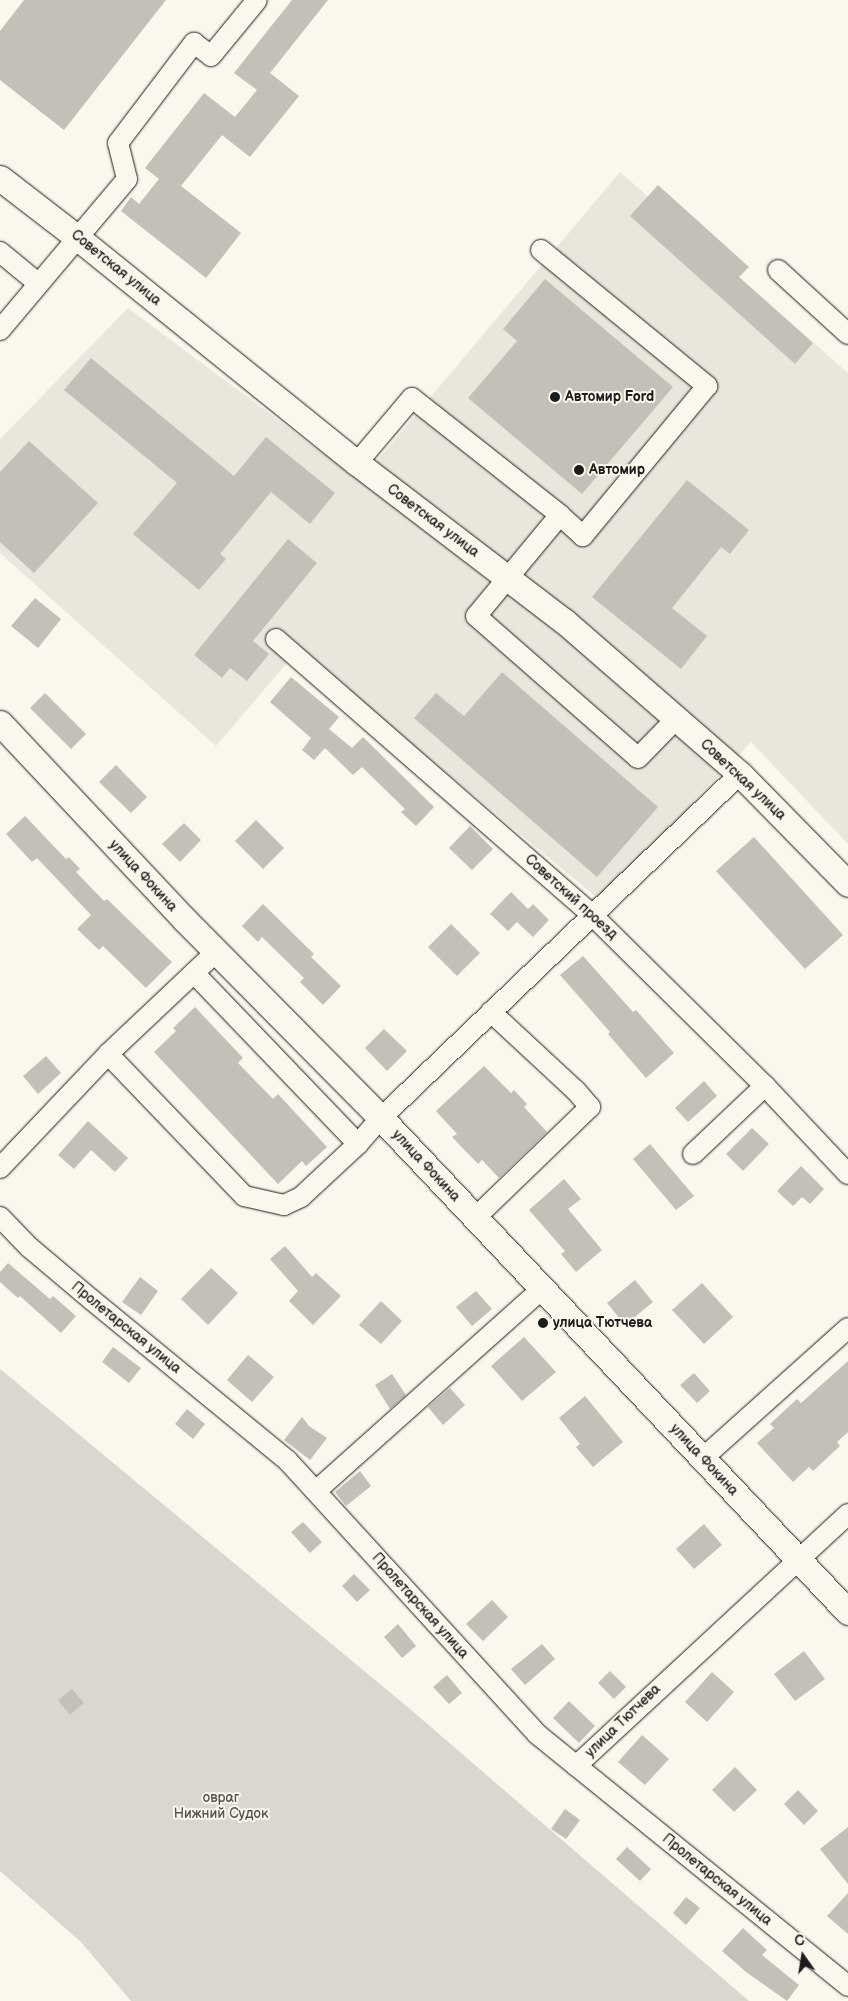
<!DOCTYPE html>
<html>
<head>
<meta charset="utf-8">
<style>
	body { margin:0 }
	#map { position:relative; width:848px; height:2001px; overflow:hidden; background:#fbf7ec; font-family:"Balsamiq Sans",sans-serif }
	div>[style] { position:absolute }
	.built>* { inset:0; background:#eae6dc }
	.green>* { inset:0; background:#dad7ce }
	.building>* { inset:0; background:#c3c0b8 }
	.roads { filter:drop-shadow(0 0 1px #1c1c1c) drop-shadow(0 0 1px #1c1c1c) }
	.minor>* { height:20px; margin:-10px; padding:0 10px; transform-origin:10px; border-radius:10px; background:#fbf7ec }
	.major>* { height:25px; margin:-12.5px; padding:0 12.5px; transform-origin:12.5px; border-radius:12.5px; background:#fbf7ec }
	.dots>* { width:14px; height:14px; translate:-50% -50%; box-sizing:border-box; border:2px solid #fbf7ec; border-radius:50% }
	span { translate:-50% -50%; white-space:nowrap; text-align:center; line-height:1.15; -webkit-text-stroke:4px #fbf7ec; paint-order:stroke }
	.street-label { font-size:14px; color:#1c1c1c }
	.poi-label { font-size:14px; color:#1c1c1c; font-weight:700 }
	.left { translate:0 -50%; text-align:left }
	.park-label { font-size:14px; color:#555451 }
	.north { position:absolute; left:778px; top:1931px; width:50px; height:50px; -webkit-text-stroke:4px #fbf7ec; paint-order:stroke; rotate:347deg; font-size:14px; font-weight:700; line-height:20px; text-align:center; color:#1c1c1c }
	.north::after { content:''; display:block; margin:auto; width:18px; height:22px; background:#1c1c1c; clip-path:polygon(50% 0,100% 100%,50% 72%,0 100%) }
</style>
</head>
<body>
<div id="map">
	<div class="built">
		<div style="clip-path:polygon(620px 172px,848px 373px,848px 844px,751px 742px,601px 901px,298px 650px,216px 746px,0 553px,0 439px,128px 308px,360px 481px)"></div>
	</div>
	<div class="green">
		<div style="clip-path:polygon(0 1369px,410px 1709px,749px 2001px,131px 2001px,81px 1942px,0 1871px)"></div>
	</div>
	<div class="building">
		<div style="clip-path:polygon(24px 0,166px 0,64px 130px,0 80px,0 31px)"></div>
		<div style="clip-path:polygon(292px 0,328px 0,270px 73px,299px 96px,250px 157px,222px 135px,181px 186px,241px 233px,206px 278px,121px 211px,131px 197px,139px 204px,159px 179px,145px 168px,204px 93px,235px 117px,257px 90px,234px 73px)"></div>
		<div style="clip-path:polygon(658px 185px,749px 267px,739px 277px,813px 343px,795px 364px,630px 216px)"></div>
		<div style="clip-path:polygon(545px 279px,673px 387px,582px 494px,468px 398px,517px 341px,503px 329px)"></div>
		<div style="clip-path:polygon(91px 358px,234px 476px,266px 437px,335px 493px,310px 524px,271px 492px,220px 554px,226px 559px,199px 590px,133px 534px,177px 483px,64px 390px)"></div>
		<div style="clip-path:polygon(29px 441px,98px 503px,34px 573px,0 542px,0 472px)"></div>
		<div style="clip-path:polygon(687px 480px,749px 530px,730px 554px,721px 547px,672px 608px,707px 636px,681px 669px,592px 597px)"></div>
		<div style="clip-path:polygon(288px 539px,317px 563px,253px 641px,269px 654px,247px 681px,230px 668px,222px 678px,194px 655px)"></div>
		<div style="clip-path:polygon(35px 598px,61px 619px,38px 648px,11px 626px)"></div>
		<div style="clip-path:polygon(502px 672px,658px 807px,597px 877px,414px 718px,436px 693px,464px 716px)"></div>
		<div style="clip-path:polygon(291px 677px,339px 717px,329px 729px,352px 748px,363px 737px,434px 807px,416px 826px,401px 812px,405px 809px,362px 767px,353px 775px,325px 748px,314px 760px,302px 750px,311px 738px,270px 702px)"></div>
		<div style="clip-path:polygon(45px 693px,86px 734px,71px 749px,30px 708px)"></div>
		<div style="clip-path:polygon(116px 765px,147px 797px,131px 813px,99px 782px)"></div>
		<div style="clip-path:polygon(25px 816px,66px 859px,69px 857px,80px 869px,76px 872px,104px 901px,107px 899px,172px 962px,146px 988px,103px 946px,99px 950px,77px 929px,91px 915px,37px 858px,32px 862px,6px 834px)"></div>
		<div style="clip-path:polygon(256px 820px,284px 848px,263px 869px,235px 841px)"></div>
		<div style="clip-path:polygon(184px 823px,201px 840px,180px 862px,162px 844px)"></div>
		<div style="clip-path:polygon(470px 826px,493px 849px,472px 870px,449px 848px)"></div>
		<div style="clip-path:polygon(754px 837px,843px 935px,805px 969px,716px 871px)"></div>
		<div style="clip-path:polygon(511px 892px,528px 909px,533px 904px,549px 920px,533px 937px,517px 922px,508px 931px,490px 914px)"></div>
		<div style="clip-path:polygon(263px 904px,314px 954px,311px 957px,341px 986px,323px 1005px,300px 982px,304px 978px,262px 937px,258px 942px,242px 926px)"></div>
		<div style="clip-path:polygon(451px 924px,480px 953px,457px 976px,428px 947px)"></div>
		<div style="clip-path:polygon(583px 956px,633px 1012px,636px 1010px,674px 1053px,646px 1078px,608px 1034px,610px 1032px,560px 975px)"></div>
		<div style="clip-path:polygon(195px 1007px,243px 1058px,238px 1063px,273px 1099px,278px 1094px,327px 1147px,306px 1166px,302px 1161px,278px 1184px,154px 1052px,176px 1031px,173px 1028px)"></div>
		<div style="clip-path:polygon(384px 1029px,407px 1051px,387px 1071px,365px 1048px)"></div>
		<div style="clip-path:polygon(46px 1056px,61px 1073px,38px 1094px,23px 1076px)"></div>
		<div style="clip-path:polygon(484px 1066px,511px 1093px,514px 1090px,527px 1104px,524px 1107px,547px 1132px,499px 1178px,482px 1160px,478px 1164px,452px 1137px,457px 1134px,436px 1111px)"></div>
		<div style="clip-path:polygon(704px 1081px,717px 1096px,688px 1122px,675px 1108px)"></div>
		<div style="clip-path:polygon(88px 1121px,128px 1158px,115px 1172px,91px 1150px,74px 1169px,58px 1155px)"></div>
		<div style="clip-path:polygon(752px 1128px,769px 1144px,743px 1171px,726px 1154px)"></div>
		<div style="clip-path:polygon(650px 1144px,694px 1196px,676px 1210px,633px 1159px)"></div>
		<div style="clip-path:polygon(801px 1166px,824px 1189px,810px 1204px,802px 1197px,793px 1206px,777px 1191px)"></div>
		<div style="clip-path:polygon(564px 1179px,581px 1199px,568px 1209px,602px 1250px,576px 1272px,561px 1254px,565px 1251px,529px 1210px)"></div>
		<div style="clip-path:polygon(285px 1246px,312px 1277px,316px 1273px,341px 1296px,313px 1325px,289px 1301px,298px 1291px,270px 1259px)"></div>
		<div style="clip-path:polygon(8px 1263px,50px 1299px,53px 1296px,76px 1316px,61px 1333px,20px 1296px,18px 1298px,0 1282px,0 1272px)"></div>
		<div style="clip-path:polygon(211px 1268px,238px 1293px,208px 1325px,181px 1299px)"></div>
		<div style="clip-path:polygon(140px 1277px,158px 1291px,141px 1315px,122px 1302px)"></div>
		<div style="clip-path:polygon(635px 1280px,653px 1302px,625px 1325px,607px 1303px)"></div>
		<div style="clip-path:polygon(702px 1283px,733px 1317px,704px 1344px,672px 1310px)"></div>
		<div style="clip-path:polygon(476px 1291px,492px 1309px,472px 1326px,456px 1307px)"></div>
		<div style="clip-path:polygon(381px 1301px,402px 1321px,381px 1344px,359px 1325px)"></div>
		<div style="clip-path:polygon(524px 1337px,556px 1372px,522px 1401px,491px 1366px)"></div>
		<div style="clip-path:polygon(113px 1347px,141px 1368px,129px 1383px,102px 1362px)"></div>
		<div style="clip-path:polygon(248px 1355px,274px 1377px,252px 1402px,227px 1380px)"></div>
		<div style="clip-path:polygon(848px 1361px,848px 1432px,837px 1442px,840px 1446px,813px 1471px,809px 1467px,793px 1482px,757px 1443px,774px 1428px,770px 1424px,797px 1399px,801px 1403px)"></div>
		<div style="clip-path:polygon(694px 1373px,710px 1391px,697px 1403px,680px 1385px)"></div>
		<div style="clip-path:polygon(392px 1374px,406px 1395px,390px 1409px,375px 1385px)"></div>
		<div style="clip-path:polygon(450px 1388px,465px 1405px,443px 1425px,428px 1407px)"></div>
		<div style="clip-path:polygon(585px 1396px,623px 1442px,593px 1467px,576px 1447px,580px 1444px,559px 1418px)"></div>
		<div style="clip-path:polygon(187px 1409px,205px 1424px,193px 1439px,175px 1424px)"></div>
		<div style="clip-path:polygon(302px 1417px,309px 1426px,327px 1438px,310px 1460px,284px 1440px)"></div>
		<div style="clip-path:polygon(360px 1471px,371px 1486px,346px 1506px,335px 1492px)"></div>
		<div style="clip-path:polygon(303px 1522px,322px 1542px,310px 1553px,291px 1532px)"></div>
		<div style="clip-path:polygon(704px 1524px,722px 1545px,694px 1569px,676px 1549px)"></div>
		<div style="clip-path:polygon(354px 1574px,370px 1590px,357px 1602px,342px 1586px)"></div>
		<div style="clip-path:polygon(492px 1600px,508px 1617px,483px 1641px,466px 1624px)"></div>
		<div style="clip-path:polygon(398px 1624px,416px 1646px,402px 1658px,384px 1637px)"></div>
		<div style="clip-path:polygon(542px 1644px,555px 1659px,525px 1685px,511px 1669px)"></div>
		<div style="clip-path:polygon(804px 1651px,825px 1679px,795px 1701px,774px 1674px)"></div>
		<div style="clip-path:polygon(610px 1671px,626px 1687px,614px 1699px,598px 1683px)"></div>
		<div style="clip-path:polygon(712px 1672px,734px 1692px,707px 1722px,685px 1702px)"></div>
		<div style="clip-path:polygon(447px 1675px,462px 1693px,449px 1704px,433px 1687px)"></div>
		<div style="clip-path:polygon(72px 1689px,84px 1703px,70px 1715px,58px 1700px)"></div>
		<div style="clip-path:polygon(569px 1701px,595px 1726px,579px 1743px,553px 1718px)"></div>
		<div style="clip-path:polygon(642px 1735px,669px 1759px,645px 1785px,618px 1762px)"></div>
		<div style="clip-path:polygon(735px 1767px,757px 1790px,734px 1812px,712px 1790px)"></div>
		<div style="clip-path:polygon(798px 1790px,818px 1811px,804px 1825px,784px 1804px)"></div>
		<div style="clip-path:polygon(565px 1809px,580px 1820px,566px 1839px,551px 1829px)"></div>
		<div style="clip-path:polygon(848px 1827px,848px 1884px,820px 1849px)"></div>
		<div style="clip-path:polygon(627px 1847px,651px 1869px,640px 1881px,616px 1859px)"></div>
		<div style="clip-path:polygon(848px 1893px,848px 1934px,827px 1916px)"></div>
		<div style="clip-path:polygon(686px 1897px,700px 1908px,686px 1925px,673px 1913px)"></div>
		<div style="clip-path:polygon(743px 1928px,767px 1950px,762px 1955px,799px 1985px,787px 2001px,746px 1972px,722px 1951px)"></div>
	</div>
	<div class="roads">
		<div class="minor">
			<div style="left:541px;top:250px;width:215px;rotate:39.3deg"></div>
			<div style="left:707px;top:386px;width:195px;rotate:129.6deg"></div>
			<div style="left:583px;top:536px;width:31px;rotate:-138deg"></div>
			<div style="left:0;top:252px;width:50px;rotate:39.4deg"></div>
			<div style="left:778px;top:270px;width:95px;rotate:42.4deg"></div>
			<div style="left:0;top:330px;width:197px;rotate:-49.9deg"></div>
			<div style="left:127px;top:179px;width:37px;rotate:-104deg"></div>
			<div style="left:118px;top:143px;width:126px;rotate:-52.8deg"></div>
			<div style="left:194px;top:43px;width:21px;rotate:37deg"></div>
			<div style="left:211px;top:56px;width:72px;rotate:-50.6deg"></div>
			<div style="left:357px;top:463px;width:85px;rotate:-49.8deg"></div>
			<div style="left:412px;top:398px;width:189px;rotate:38.3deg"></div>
			<div style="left:560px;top:515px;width:131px;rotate:129.7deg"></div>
			<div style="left:476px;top:616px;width:215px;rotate:41.2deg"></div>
			<div style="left:638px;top:758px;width:54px;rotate:-45.7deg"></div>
			<div style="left:276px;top:639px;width:420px;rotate:41.1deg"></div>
			<div style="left:592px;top:915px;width:243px;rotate:44.7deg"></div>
			<div style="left:765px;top:1086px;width:121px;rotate:46.7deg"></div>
			<div style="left:194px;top:973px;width:237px;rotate:46.2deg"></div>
			<div style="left:108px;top:1054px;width:197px;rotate:46.2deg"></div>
			<div style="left:244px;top:1196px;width:41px;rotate:12.7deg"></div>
			<div style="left:284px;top:1205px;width:19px;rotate:-25deg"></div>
			<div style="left:301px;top:1197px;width:78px;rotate:-42.9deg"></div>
			<div style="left:358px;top:1144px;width:35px;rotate:-49deg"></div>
			<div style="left:381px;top:1118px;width:497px;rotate:-43.8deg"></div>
			<div style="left:693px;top:1154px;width:99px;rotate:-43.4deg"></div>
			<div style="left:0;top:1168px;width:157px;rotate:-46.5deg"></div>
			<div style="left:108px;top:1054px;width:150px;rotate:-43.4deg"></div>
			<div style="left:0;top:1217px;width:42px;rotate:46deg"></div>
			<div style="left:29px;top:1247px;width:82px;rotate:40.1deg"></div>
			<div style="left:92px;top:1300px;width:252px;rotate:39.4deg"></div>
			<div style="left:287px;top:1460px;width:371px;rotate:47.6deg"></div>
			<div style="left:537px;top:1734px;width:400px;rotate:39deg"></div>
			<div style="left:475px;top:1218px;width:160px;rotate:-44deg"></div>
			<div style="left:590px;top:1107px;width:23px;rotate:-131deg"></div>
			<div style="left:575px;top:1090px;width:115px;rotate:-137.1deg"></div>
			<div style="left:702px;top:1459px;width:196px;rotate:-41.9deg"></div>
			<div style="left:316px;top:1491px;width:303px;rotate:-41.8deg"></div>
			<div style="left:576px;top:1766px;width:371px;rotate:-42.8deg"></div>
		</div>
		<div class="major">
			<div style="left:0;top:178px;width:98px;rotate:37.6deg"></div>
			<div style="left:78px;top:238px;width:358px;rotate:38.9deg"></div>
			<div style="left:357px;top:463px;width:260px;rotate:37.4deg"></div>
			<div style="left:564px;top:621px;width:233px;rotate:41deg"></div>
			<div style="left:740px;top:774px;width:154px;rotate:45.5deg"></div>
			<div style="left:0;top:723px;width:269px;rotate:46.8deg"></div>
			<div style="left:184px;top:919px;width:280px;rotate:45.3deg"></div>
			<div style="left:381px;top:1118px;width:680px;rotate:46.61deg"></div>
		</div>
	</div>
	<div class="dots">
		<div style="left:555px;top:397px;background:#1c1c1c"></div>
		<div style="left:579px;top:470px;background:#1c1c1c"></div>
		<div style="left:543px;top:1323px;background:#1c1c1c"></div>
	</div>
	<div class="street-label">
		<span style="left:116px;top:268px;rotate:39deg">Советская улица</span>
		<span style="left:433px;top:521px;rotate:37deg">Советская улица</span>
		<span style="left:743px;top:780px;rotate:43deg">Советская улица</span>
		<span style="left:143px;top:876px;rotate:47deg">улица Фокина</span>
		<span style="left:571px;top:897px;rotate:42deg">Советский проезд</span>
		<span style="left:426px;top:1166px;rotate:47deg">улица Фокина</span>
		<span style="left:126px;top:1328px;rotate:39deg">Пролетарская улица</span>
		<span style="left:704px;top:1460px;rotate:47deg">улица Фокина</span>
		<span style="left:420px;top:1606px;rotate:48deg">Пролетарская улица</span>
		<span style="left:623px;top:1721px;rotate:-44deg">улица Тютчева</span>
		<span style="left:717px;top:1880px;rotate:39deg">Пролетарская улица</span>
	</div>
	<div class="poi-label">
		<span class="left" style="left:565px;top:397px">Автомир Ford</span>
		<span class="left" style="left:589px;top:470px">Автомир</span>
		<span class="left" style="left:553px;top:1323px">улица Тютчева</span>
	</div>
	<div class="park-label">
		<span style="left:221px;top:1806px">овраг<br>Нижний Судок</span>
	</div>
	<div class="north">С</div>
</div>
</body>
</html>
